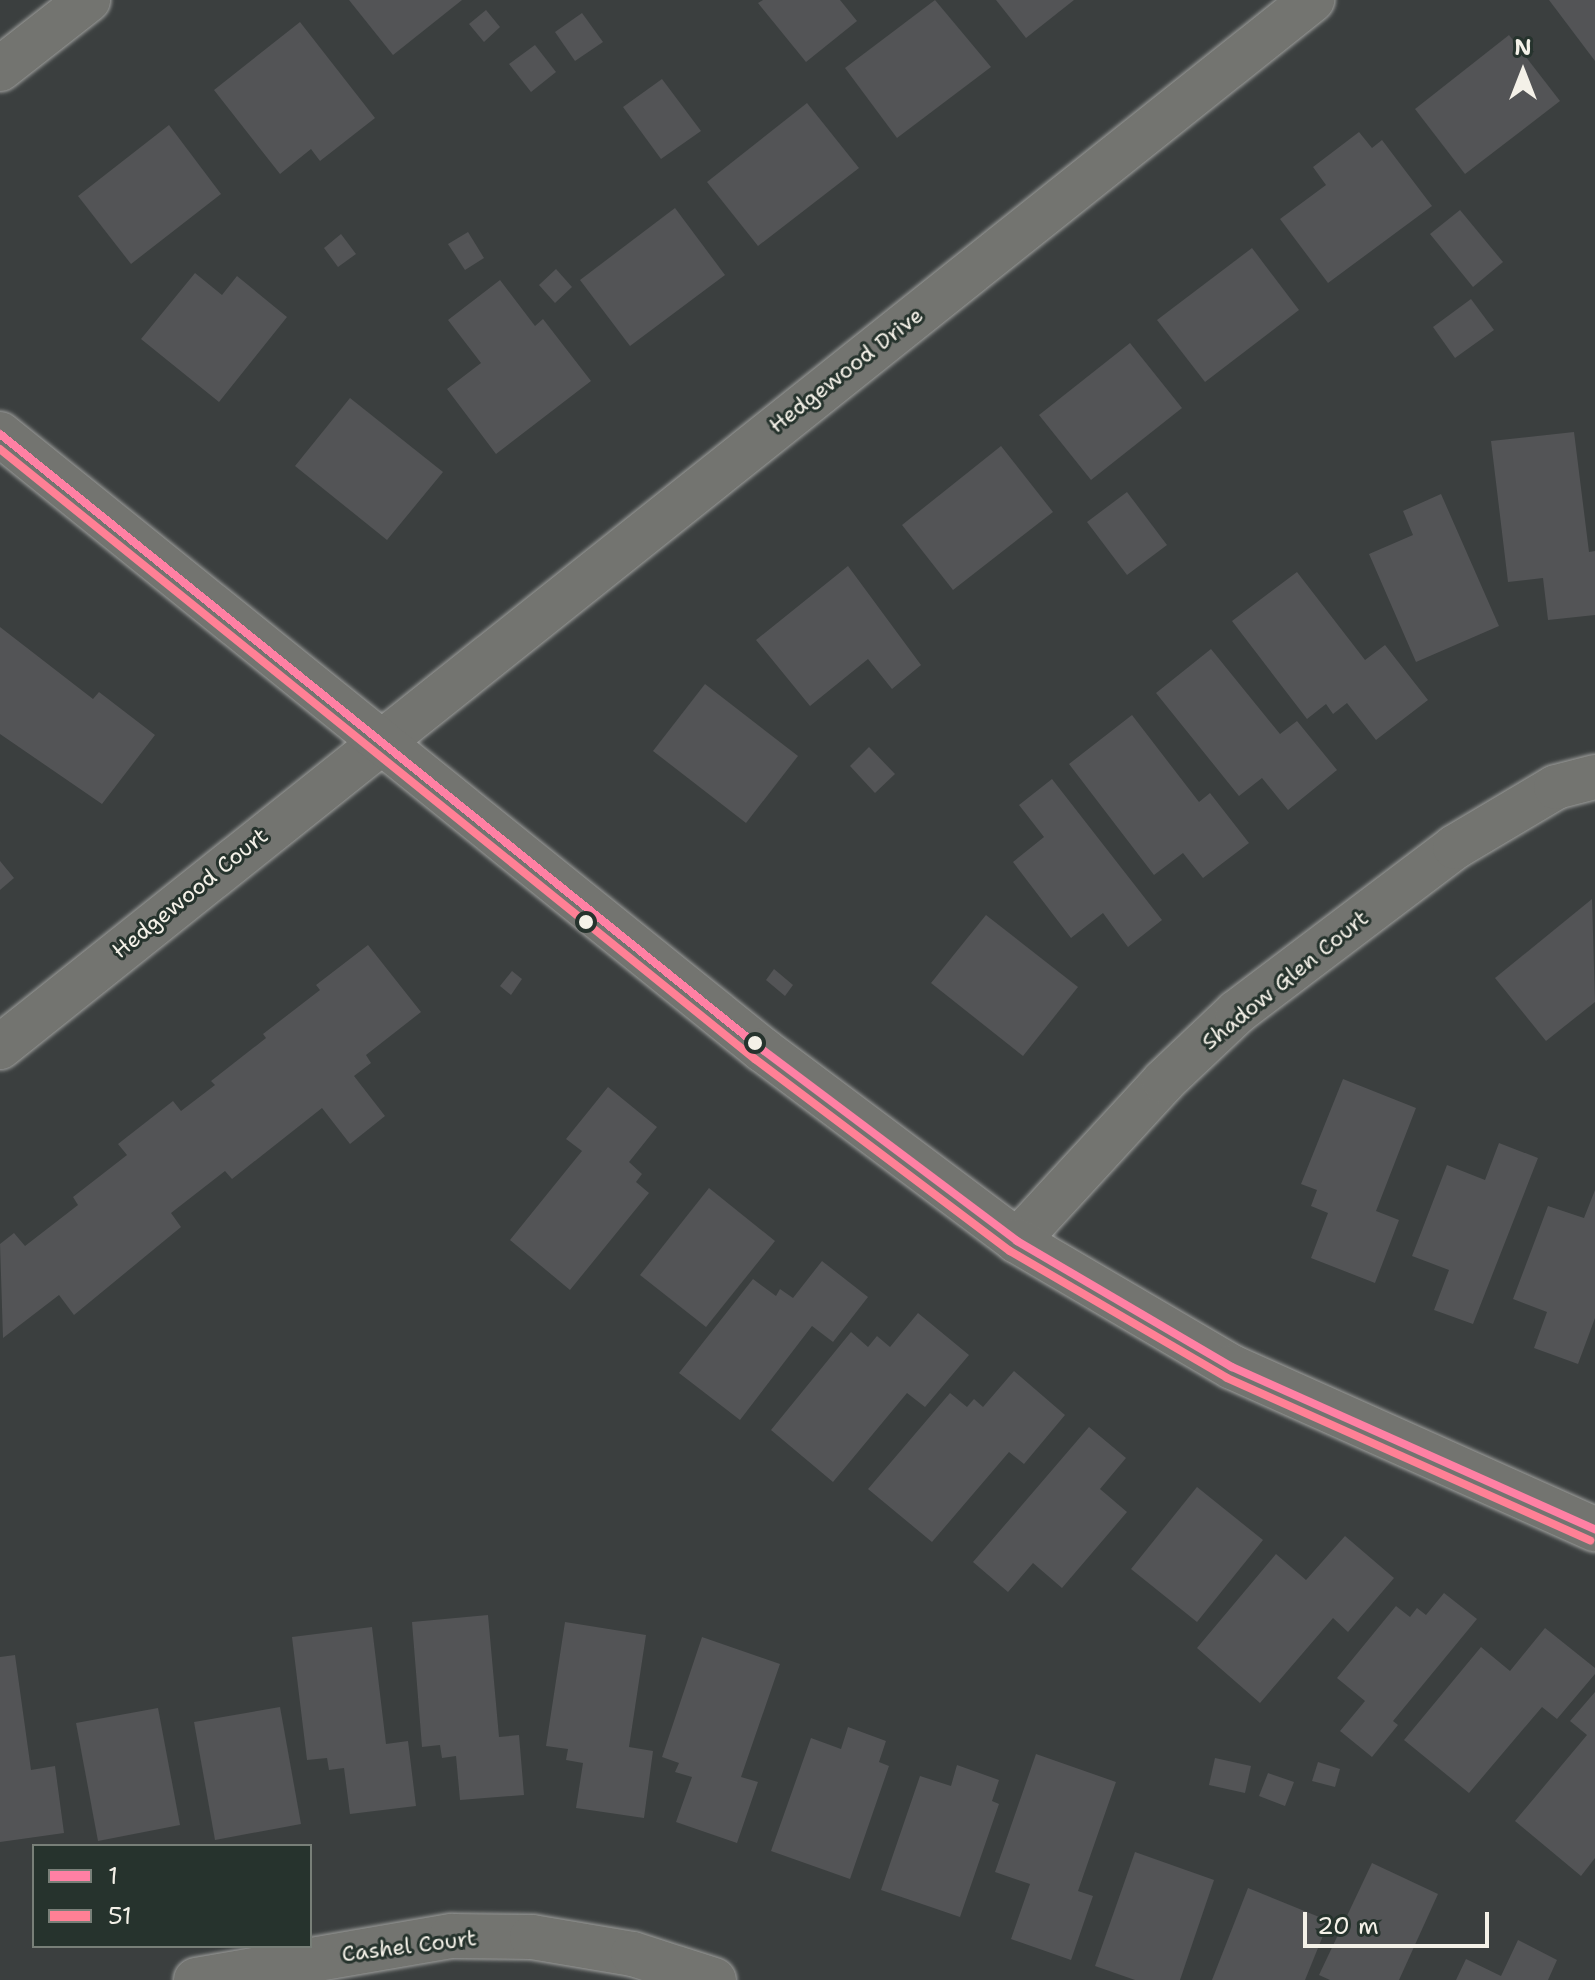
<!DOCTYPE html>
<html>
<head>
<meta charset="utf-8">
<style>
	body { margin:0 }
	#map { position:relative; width:1595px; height:1980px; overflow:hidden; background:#3b3f3f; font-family:"Shantell Sans",sans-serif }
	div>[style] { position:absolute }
	.building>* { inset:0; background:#535456 }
	.roads { filter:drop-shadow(0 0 2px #9fa09e) drop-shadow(0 0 2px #9fa09e) }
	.minor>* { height:44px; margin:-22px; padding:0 22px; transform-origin:22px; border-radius:22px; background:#737470 }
	.tertiary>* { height:44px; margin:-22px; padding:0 22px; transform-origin:22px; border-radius:22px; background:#737470 }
	.bus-1>* { height:8px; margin:-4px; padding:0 4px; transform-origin:4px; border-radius:4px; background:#ff80a4 }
	.bus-2>* { height:8px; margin:-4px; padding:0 4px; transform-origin:4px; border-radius:4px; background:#ff8095 }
	.dots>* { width:22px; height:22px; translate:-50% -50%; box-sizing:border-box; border:4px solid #26332d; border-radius:50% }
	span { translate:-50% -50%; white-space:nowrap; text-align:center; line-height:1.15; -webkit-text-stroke:6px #26332d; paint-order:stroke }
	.street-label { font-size:22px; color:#f4f1e8 }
	.legend { position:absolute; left:32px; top:1844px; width:280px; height:104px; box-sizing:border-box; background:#26332d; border:2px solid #787f78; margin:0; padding:10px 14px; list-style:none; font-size:24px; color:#f4f1e8 }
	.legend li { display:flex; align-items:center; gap:16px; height:40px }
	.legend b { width:40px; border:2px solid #787f78 }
	.north { position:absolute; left:1483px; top:32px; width:80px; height:80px; -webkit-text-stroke:6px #26332d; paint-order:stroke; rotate:0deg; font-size:22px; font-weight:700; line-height:32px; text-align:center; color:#f4f1e8 }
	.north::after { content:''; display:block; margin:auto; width:28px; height:36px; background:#f4f1e8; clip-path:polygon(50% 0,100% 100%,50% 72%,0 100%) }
	.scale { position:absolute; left:1303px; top:1912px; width:186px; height:36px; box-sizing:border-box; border:4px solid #f4f1e8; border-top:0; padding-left:10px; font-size:24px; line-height:28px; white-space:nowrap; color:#f4f1e8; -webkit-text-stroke:6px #26332d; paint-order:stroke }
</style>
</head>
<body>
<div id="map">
	<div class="building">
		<div style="clip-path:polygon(349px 0,462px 0,393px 55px)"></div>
		<div style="clip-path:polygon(763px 0,840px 0,857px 21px,806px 62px,758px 3px)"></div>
		<div style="clip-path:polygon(935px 0,991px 67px,897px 138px,845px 68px)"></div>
		<div style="clip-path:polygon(996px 0,1074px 0,1026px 38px)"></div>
		<div style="clip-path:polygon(1549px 0,1595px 0,1595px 61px)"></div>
		<div style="clip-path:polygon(486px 10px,500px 27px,484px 42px,469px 24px)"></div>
		<div style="clip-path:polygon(582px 13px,603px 42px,575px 61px,555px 32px)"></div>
		<div style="clip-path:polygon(300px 22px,375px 118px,320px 161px,311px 149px,280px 174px,214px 90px)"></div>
		<div style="clip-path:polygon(1509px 35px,1560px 101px,1465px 174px,1415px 109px)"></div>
		<div style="clip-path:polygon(535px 45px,556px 72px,531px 92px,509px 64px)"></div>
		<div style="clip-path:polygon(662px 79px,701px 131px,661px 159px,623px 107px)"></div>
		<div style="clip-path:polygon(807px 103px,859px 168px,758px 246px,707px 182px)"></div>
		<div style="clip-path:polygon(169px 125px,221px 194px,131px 264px,78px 196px)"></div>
		<div style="clip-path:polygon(1359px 132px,1372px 148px,1382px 140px,1432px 206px,1328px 283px,1280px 219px,1326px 185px,1313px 167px)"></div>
		<div style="clip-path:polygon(675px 208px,725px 275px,630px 346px,580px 280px)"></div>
		<div style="clip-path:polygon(1460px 210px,1503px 262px,1473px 287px,1430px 234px)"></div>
		<div style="clip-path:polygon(468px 232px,484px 258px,465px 270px,448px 244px)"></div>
		<div style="clip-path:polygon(341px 234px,356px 254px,338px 267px,324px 248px)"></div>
		<div style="clip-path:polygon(1252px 248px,1299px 310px,1205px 382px,1157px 320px)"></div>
		<div style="clip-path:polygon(556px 269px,572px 287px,555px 303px,539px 285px)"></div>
		<div style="clip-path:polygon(195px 273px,222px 295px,237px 276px,287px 317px,219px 402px,141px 339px)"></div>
		<div style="clip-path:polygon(500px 280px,535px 326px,543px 319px,591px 381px,496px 454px,447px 389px,481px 363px,448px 320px)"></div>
		<div style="clip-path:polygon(1471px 299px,1494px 330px,1455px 358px,1433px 327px)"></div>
		<div style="clip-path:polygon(1130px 343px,1182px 408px,1091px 480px,1039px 415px)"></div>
		<div style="clip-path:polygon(350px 398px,443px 472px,387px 540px,295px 466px)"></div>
		<div style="clip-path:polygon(1574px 432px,1589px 552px,1595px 551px,1595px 615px,1548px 620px,1543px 578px,1508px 582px,1491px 441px)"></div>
		<div style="clip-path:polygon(1001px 446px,1053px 512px,953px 590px,902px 525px)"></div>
		<div style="clip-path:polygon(1127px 492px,1167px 545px,1127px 575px,1087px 522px)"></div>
		<div style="clip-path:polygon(1441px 494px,1499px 626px,1416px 662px,1369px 554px,1413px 535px,1403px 511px)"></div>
		<div style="clip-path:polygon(848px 566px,921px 665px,892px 689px,868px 659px,810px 706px,756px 640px)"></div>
		<div style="clip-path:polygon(1297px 572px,1365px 660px,1385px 645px,1428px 700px,1376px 740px,1347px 703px,1333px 714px,1326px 704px,1307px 719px,1232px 621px)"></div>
		<div style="clip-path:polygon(0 627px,93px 699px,99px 692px,155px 735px,102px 804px,0 734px)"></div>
		<div style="clip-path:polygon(1211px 649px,1280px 734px,1297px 721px,1337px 770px,1288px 810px,1262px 778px,1239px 796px,1156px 693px)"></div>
		<div style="clip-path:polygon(705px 684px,798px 756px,746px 823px,653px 751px)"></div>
		<div style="clip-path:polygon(1132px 715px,1199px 802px,1210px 793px,1249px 843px,1203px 878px,1183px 853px,1154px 875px,1069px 764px)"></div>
		<div style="clip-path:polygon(869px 747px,895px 774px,875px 793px,850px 766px)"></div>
		<div style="clip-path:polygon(1052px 779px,1162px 920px,1128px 947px,1103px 913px,1071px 938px,1013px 862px,1044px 837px,1019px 805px)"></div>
		<div style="clip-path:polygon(0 861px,14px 878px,0 890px)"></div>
		<div style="clip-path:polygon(1592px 899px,1595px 1002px,1546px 1041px,1495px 978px)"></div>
		<div style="clip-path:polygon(986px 915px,1078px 987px,1023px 1056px,931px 983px)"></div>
		<div style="clip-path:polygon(368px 945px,421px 1012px,366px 1055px,371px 1063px,354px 1076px,385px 1116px,350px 1144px,322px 1108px,232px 1179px,225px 1171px,171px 1213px,181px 1227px,74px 1315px,59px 1295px,3px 1338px,0 1244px,14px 1233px,25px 1246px,78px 1205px,73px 1197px,127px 1155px,118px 1144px,173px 1101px,181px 1111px,215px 1085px,211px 1081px,266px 1038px,263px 1034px,320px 990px,316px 985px)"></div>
		<div style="clip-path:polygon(774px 969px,793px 985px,785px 996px,766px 980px)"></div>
		<div style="clip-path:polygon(512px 971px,522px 979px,511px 995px,500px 986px)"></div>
		<div style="clip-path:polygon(1343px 1079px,1416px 1108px,1376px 1211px,1399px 1220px,1375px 1283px,1311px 1258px,1328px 1213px,1311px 1206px,1317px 1190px,1301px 1184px)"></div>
		<div style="clip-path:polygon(608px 1087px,657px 1127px,629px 1162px,642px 1174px,636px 1182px,649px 1193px,570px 1290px,510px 1240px,582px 1151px,566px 1139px)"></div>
		<div style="clip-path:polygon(1499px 1143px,1538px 1158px,1473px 1324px,1434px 1310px,1449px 1270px,1412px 1256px,1447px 1165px,1485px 1180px)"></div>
		<div style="clip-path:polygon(709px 1188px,775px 1241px,706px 1327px,640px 1275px)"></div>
		<div style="clip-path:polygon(1595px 1190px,1595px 1318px,1578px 1364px,1534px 1348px,1547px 1312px,1513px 1299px,1548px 1206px,1584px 1218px)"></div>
		<div style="clip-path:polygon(822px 1261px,868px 1297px,833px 1342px,812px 1326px,740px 1420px,679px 1373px,753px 1279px,776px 1296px,780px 1289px,793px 1298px)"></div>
		<div style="clip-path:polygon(918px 1313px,969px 1355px,925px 1407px,907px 1393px,833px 1482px,771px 1430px,851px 1332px,868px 1347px,877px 1336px,890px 1347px)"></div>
		<div style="clip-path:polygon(1014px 1371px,1065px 1415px,1024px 1464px,1009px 1452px,932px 1542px,868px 1489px,950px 1393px,967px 1407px,974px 1399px,983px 1407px)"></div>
		<div style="clip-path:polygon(1089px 1427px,1126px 1458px,1100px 1489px,1127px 1512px,1062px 1588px,1033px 1563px,1008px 1592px,973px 1562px)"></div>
		<div style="clip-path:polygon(1197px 1487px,1263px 1540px,1197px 1622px,1131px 1569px)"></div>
		<div style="clip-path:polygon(1345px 1536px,1394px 1578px,1348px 1632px,1333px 1618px,1260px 1703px,1197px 1648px,1276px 1554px,1306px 1580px)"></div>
		<div style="clip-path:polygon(1444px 1593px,1477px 1619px,1393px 1721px,1398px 1725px,1372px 1757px,1340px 1731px,1365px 1701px,1337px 1678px,1396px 1606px,1410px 1617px,1417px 1608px,1426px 1615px)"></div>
		<div style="clip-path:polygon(488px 1615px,499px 1737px,519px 1735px,524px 1795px,460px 1800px,456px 1756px,442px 1758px,440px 1745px,422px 1747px,412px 1622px)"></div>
		<div style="clip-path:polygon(565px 1622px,646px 1635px,629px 1747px,653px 1751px,644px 1818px,576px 1808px,583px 1763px,566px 1760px,568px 1749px,546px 1746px)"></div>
		<div style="clip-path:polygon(372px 1627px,386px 1744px,408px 1741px,416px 1806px,350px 1814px,344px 1768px,329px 1770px,327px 1758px,307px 1760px,292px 1637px)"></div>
		<div style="clip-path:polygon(1545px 1628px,1595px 1668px,1595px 1674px,1557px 1719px,1542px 1707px,1469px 1793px,1404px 1740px,1481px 1647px,1510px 1671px)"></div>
		<div style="clip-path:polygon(702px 1637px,780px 1664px,741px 1777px,758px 1782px,737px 1843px,676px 1822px,692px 1777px,675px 1772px,679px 1763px,662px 1757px)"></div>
		<div style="clip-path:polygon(15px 1655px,31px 1770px,55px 1766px,64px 1833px,0 1842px,0 1657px)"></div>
		<div style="clip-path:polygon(1595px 1692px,1595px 1858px,1581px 1876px,1515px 1821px,1587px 1735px,1570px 1721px)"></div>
		<div style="clip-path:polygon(280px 1707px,301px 1824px,215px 1840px,194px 1722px)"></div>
		<div style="clip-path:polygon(158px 1708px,180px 1825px,98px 1841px,76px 1723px)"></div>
		<div style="clip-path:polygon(848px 1727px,886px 1741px,879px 1762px,889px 1766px,850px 1879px,771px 1851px,811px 1738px,841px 1749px)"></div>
		<div style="clip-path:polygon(1036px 1754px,1116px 1782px,1078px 1891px,1093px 1896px,1071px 1960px,1011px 1939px,1030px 1884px,995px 1872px)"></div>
		<div style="clip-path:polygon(1215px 1758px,1251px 1766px,1245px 1793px,1209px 1785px)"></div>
		<div style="clip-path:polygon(1318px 1762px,1340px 1769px,1335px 1787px,1312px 1781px)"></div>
		<div style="clip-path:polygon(957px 1765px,999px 1780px,992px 1801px,999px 1804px,960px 1917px,881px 1890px,920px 1776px,951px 1786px)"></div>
		<div style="clip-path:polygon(1268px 1773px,1294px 1782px,1285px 1806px,1259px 1796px)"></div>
		<div style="clip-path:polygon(1135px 1852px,1214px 1880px,1180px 1980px,1135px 1980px,1095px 1966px)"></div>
		<div style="clip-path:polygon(1372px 1863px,1438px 1894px,1399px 1980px,1330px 1980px,1319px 1975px)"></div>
		<div style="clip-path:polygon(1248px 1888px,1329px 1921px,1305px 1980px,1212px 1980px)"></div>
		<div style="clip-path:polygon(1518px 1940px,1557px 1960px,1548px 1980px,1456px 1980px,1466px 1959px,1501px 1976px)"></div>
	</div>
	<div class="roads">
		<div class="minor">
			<div style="left:0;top:69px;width:112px;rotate:-38.1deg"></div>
			<div style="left:0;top:1047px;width:1679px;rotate:-38.59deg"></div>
			<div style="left:1017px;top:1241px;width:217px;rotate:-47.4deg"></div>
			<div style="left:1164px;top:1081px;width:100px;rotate:-43.4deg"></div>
			<div style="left:1237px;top:1012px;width:273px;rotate:-37.1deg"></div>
			<div style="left:1455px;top:847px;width:117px;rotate:-30.7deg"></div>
			<div style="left:1556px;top:787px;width:40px;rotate:-14.4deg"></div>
			<div style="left:196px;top:1980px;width:260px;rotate:-9.8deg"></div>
			<div style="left:452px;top:1936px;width:80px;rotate:0.7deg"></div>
			<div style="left:532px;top:1937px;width:102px;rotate:9.6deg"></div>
			<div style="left:633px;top:1954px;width:85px;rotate:17.8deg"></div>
		</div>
		<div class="tertiary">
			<div style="left:0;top:434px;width:981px;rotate:38.92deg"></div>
			<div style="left:763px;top:1050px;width:318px;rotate:36.9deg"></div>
			<div style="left:1017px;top:1241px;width:249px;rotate:30.4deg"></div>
			<div style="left:1232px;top:1367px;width:398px;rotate:24.1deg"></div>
		</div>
	</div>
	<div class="bus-1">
		<div style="left:0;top:434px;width:981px;rotate:38.92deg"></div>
		<div style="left:763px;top:1050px;width:318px;rotate:36.9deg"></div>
		<div style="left:1017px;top:1241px;width:249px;rotate:30.4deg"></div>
		<div style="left:1232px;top:1367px;width:398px;rotate:24.1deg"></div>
	</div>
	<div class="bus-2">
		<div style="left:0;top:449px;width:971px;rotate:38.94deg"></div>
		<div style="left:755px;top:1059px;width:319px;rotate:37deg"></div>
		<div style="left:1010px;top:1251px;width:251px;rotate:30.3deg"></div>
		<div style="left:1227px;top:1378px;width:398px;rotate:24.1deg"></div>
	</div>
	<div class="dots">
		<div style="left:586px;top:922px;background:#f4f1e8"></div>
		<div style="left:755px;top:1043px;background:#f4f1e8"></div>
	</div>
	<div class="street-label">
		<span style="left:846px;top:370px;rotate:-38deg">Hedgewood Drive</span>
		<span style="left:190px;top:893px;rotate:-39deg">Hedgewood Court</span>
		<span style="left:1285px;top:980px;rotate:-39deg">Shadow Glen Court</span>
		<span style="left:409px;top:1946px;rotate:-7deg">Cashel Court</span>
	</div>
	<ul class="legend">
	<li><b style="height:10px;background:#ff80a4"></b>1</li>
	<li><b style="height:10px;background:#ff8095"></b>51</li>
	</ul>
	<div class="north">N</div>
	<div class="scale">20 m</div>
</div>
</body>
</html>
